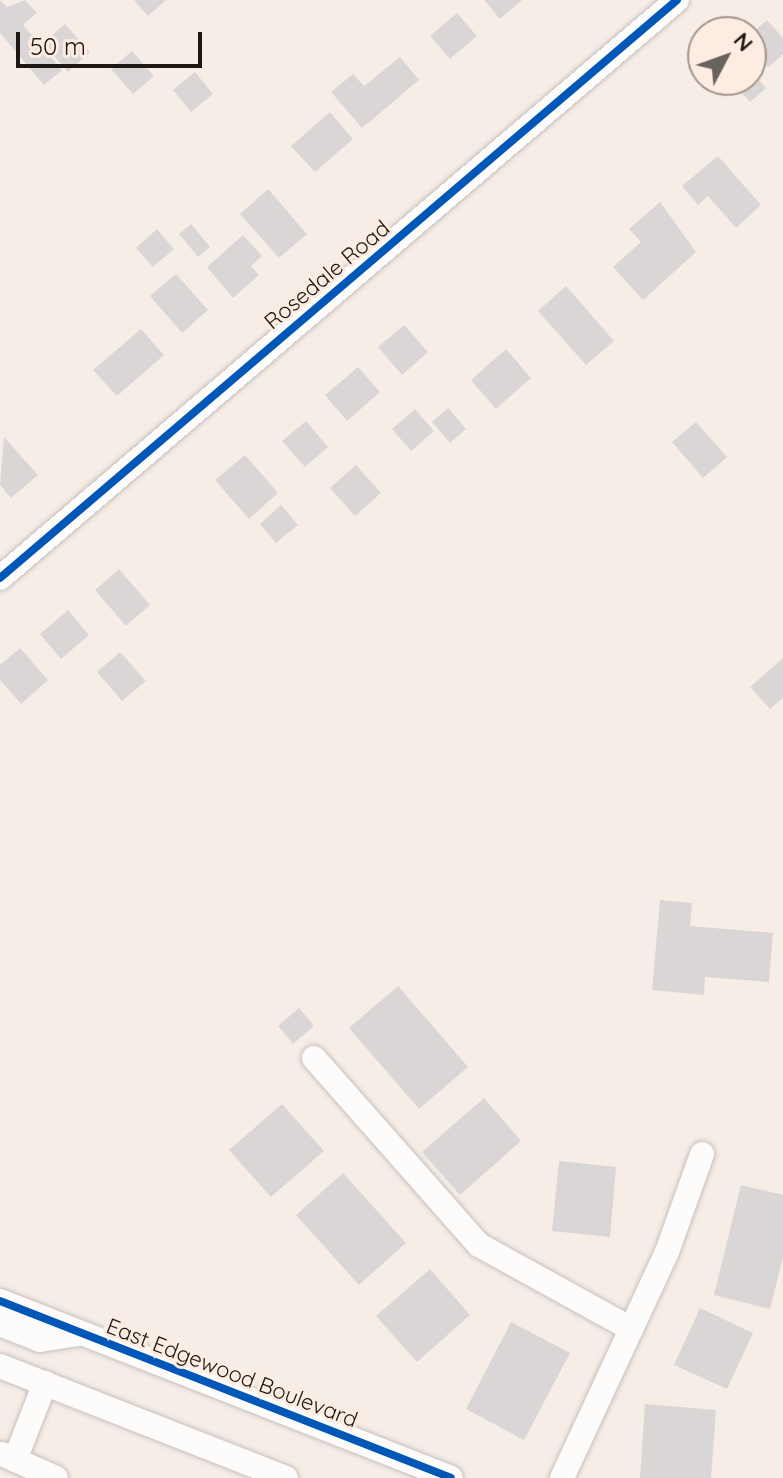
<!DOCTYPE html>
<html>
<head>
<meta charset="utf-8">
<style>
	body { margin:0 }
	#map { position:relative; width:783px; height:1478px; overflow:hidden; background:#f6ede7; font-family:Quicksand,sans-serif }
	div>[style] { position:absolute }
	.building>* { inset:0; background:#dad6d6 }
	.roads { filter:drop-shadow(0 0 2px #c7c0bc) drop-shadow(0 0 2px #c7c0bc) }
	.minor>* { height:24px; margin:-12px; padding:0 12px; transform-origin:12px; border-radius:12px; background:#fefcfb }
	.cycleway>* { height:8px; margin:-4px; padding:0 4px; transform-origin:4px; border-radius:4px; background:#0057b8 }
	span { translate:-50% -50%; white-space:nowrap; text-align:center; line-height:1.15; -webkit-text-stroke:6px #fcece1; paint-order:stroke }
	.street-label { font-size:22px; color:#1d1814 }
	.north { position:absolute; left:687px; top:16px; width:80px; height:80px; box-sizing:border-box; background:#fcece1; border:2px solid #a3978f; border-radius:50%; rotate:49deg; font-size:22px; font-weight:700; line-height:32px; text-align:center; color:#1d1814 }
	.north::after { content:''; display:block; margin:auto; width:28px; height:36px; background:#69635e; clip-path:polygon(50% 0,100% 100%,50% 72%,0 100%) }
	.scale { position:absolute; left:16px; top:32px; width:186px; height:36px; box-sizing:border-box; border:4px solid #1d1814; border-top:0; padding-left:10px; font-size:24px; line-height:28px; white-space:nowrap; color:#1d1814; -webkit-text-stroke:6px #fcece1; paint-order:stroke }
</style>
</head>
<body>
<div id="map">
	<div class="building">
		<div style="clip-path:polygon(0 0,7px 7px,25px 0,37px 13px,23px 25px,62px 70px,44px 85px,0 33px)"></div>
		<div style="clip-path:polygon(134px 0,166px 0,148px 16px)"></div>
		<div style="clip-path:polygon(484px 0,522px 0,500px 19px)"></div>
		<div style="clip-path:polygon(457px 13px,477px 36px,450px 59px,430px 36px)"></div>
		<div style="clip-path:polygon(767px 20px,783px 38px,783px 54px,769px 67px,751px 60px,751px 34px)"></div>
		<div style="clip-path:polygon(65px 24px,90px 52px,68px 72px,43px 43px)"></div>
		<div style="clip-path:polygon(132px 51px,154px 76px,133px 94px,111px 69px)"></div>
		<div style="clip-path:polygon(400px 57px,419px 80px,362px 128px,331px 92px,353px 74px,364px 86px)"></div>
		<div style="clip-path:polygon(195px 72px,213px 94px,191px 112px,173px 90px)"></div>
		<div style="clip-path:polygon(754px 74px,766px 88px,750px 102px,738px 89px)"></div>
		<div style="clip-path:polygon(330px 112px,353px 139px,315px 172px,291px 146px)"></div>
		<div style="clip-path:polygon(718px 156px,761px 205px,736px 228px,708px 196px,698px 205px,682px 186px)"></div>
		<div style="clip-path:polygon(268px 189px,307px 234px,279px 258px,240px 214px)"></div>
		<div style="clip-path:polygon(660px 202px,696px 252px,643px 300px,613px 267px,641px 242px,629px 229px)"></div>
		<div style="clip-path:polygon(191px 224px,210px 247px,198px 257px,179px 234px)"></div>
		<div style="clip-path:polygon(157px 229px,174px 249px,153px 267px,136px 248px)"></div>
		<div style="clip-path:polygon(243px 235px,262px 256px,251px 266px,259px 275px,233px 298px,207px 267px)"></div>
		<div style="clip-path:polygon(176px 274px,208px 310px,182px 333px,150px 296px)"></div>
		<div style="clip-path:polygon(566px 286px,614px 341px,586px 365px,538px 311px)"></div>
		<div style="clip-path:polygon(404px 325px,428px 352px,402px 375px,378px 347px)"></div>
		<div style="clip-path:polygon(141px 329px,164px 355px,117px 396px,93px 370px)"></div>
		<div style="clip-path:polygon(506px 349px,531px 378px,496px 409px,471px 380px)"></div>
		<div style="clip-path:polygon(358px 367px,380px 392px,347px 421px,325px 395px)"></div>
		<div style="clip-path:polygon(448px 408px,466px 429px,450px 443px,432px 422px)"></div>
		<div style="clip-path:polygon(415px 409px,434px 431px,411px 451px,392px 429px)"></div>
		<div style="clip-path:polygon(306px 421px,328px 447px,305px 467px,282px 441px)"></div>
		<div style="clip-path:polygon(696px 422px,727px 457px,703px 478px,672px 442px)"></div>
		<div style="clip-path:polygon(4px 437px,38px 475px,11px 498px,0 485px)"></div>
		<div style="clip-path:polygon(245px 455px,278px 493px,249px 519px,215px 480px)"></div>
		<div style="clip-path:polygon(356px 465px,381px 493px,355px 516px,330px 488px)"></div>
		<div style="clip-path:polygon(281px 505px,298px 525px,276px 543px,260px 524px)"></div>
		<div style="clip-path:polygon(119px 569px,150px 605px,126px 626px,95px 590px)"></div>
		<div style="clip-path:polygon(68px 610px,89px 635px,61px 659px,40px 634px)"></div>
		<div style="clip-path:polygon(20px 648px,48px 680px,21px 704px,0 680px,0 665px)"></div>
		<div style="clip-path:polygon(120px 652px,146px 681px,122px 701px,97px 672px)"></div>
		<div style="clip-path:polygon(783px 658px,783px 698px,770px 709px,750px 687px)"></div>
		<div style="clip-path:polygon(660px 900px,692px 903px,690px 926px,773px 933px,769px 982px,705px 977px,704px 995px,652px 990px)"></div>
		<div style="clip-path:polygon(398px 986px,468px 1067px,419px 1109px,349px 1028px)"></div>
		<div style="clip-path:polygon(299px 1008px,314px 1026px,293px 1044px,278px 1026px)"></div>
		<div style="clip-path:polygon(484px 1098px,521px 1141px,460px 1195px,422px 1152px)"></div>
		<div style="clip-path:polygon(282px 1104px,324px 1151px,271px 1197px,229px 1150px)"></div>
		<div style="clip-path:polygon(559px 1161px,616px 1167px,610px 1237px,552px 1231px)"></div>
		<div style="clip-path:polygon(343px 1173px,406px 1243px,359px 1285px,296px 1215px)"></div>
		<div style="clip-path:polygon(741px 1185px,783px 1195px,783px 1257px,770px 1309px,714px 1295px)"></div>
		<div style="clip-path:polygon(430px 1269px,470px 1315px,417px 1362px,376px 1316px)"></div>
		<div style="clip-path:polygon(700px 1308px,753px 1333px,727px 1389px,674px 1365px)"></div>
		<div style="clip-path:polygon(511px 1322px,570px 1353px,524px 1440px,466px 1409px)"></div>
		<div style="clip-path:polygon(645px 1404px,716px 1410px,711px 1478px,640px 1478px)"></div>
	</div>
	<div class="roads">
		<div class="minor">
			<div style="left:0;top:578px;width:890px;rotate:-40.49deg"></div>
			<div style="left:314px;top:1058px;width:249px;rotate:48.6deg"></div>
			<div style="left:479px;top:1245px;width:174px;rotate:28.9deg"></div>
			<div style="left:0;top:1301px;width:484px;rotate:21.4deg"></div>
			<div style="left:0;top:1324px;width:43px;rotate:21.8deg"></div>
			<div style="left:40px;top:1340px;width:39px;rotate:-9deg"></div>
			<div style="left:0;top:1366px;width:307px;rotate:21.4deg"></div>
			<div style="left:2px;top:1454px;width:59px;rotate:24deg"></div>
			<div style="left:15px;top:1460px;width:83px;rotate:-68.7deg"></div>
			<div style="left:562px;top:1478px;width:249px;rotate:-65.1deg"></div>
			<div style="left:667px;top:1252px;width:104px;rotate:-70.3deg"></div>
		</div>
	</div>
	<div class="cycleway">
		<div style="left:0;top:578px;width:890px;rotate:-40.49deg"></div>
		<div style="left:0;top:1301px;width:484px;rotate:21.4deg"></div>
	</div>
	<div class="street-label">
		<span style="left:327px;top:275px;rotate:-40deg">Rosedale Road</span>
		<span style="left:232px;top:1373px;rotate:21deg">East Edgewood Boulevard</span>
	</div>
	<div class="north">N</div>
	<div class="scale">50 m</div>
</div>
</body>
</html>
